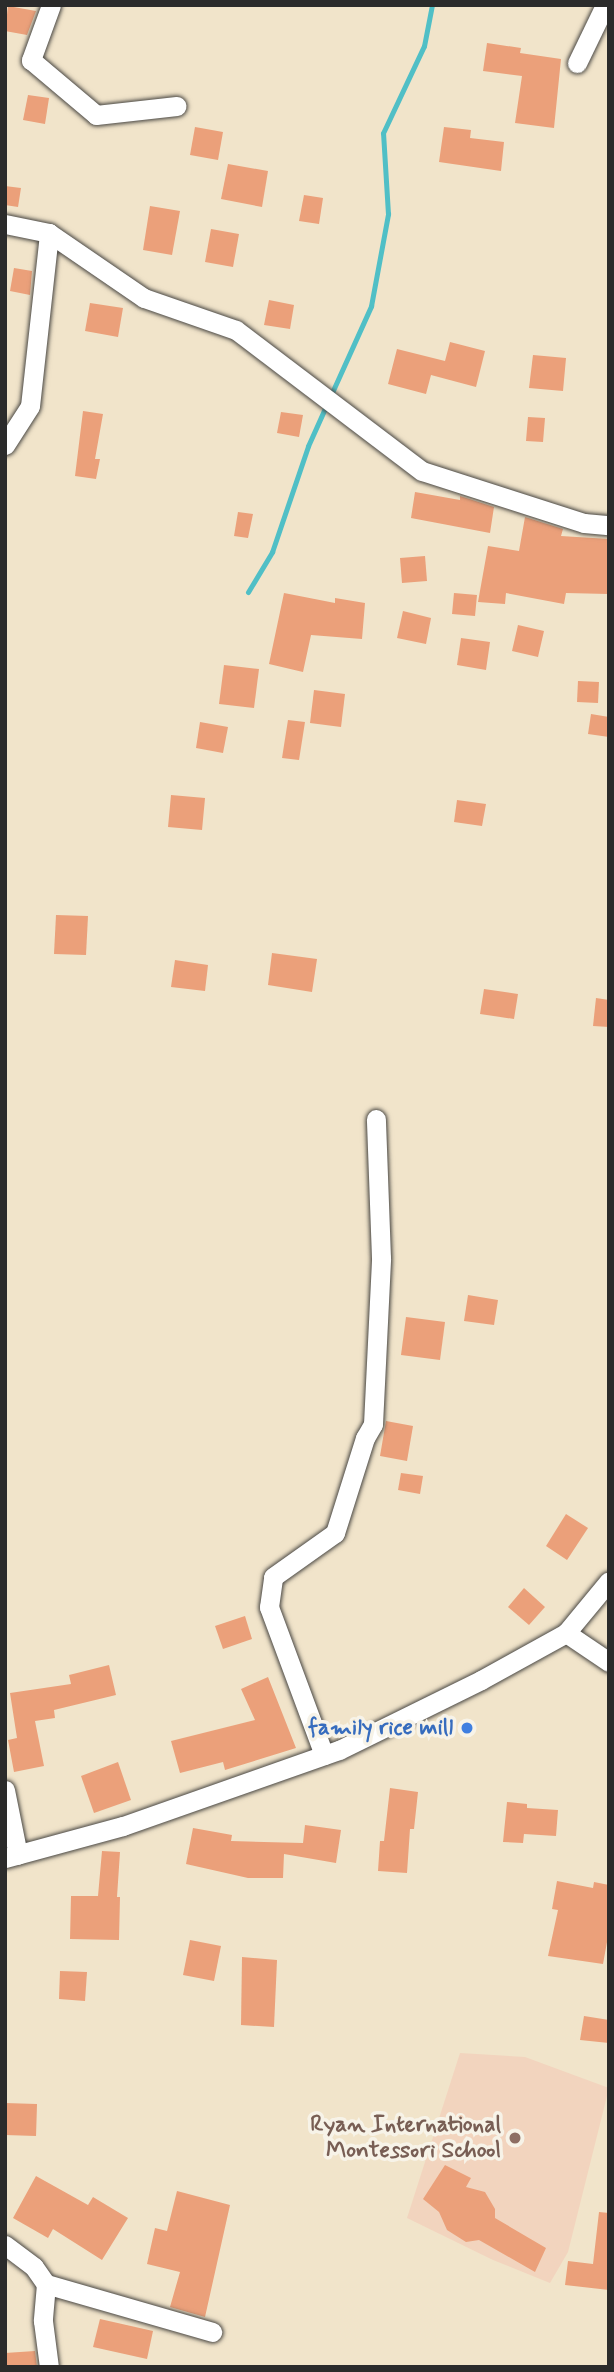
<!DOCTYPE html>
<html>
<head>
<meta charset="utf-8">
<style>
	body { margin:0 }
	#map { position:relative; width:614px; height:2372px; overflow:hidden; background:#f1e4ca; font-family:Mynerve,sans-serif }
	div>[style] { position:absolute }
	.built>* { inset:0; background:#f2d4be }
	.stream>* { height:5px; margin:-2.5px; padding:0 2.5px; transform-origin:2.5px; border-radius:2.5px; background:#50bfc6 }
	.building>* { inset:0; background:#eba07a }
	.roads { filter:drop-shadow(0 0 2px #494743) drop-shadow(0 0 2px #494743) }
	.minor>* { height:19px; margin:-9.5px; padding:0 9.5px; transform-origin:9.5px; border-radius:9.5px; background:#fff }
	.dots>* { width:19px; height:19px; translate:-50% -50%; box-sizing:border-box; border:4px solid #f7f3e8; border-radius:50% }
	span { translate:-50% -50%; white-space:nowrap; text-align:center; line-height:1.15; -webkit-text-stroke:7px #f7f3e8; paint-order:stroke }
	.shop-label { font-size:23px; color:#366cbe; font-weight:700 }
	.right { translate:-100% -50%; text-align:right }
	.education-label { font-size:23px; color:#785e54; font-weight:700 }
	.frame { position:absolute; inset:0; border:7px solid #2b2b2b; pointer-events:none }
</style>
</head>
<body>
<div id="map">
	<div class="built">
		<div style="clip-path:polygon(460px 2053px,525px 2057px,609px 2088px,568px 2252px,550px 2283px,493px 2260px,407px 2218px)"></div>
	</div>
	<div class="stream">
		<div style="left:330px;top:397px;width:100px;rotate:-65.7deg"></div>
		<div style="left:371px;top:306px;width:94px;rotate:-79.5deg"></div>
		<div style="left:388px;top:214px;width:81px;rotate:-93.5deg"></div>
		<div style="left:383px;top:133px;width:96px;rotate:-64.8deg"></div>
		<div style="left:424px;top:46px;width:42px;rotate:-79deg"></div>
		<div style="left:248px;top:592px;width:47px;rotate:-59deg"></div>
		<div style="left:272px;top:552px;width:112px;rotate:-71.2deg"></div>
		<div style="left:308px;top:446px;width:44px;rotate:-65.8deg"></div>
	</div>
	<div class="building">
		<div style="clip-path:polygon(8px 6px,36px 11px,27px 35px,5px 31px)"></div>
		<div style="clip-path:polygon(487px 43px,521px 48px,520px 53px,561px 59px,554px 128px,515px 123px,522px 76px,483px 71px)"></div>
		<div style="clip-path:polygon(28px 95px,49px 98px,45px 124px,23px 120px)"></div>
		<div style="clip-path:polygon(195px 127px,223px 132px,218px 160px,190px 155px)"></div>
		<div style="clip-path:polygon(444px 127px,471px 130px,470px 138px,504px 142px,501px 171px,439px 162px)"></div>
		<div style="clip-path:polygon(228px 164px,268px 171px,262px 207px,221px 199px)"></div>
		<div style="clip-path:polygon(5px 186px,21px 188px,18px 207px,5px 205px)"></div>
		<div style="clip-path:polygon(304px 195px,323px 198px,319px 224px,299px 221px)"></div>
		<div style="clip-path:polygon(150px 206px,180px 211px,172px 255px,143px 250px)"></div>
		<div style="clip-path:polygon(211px 229px,239px 234px,233px 267px,205px 262px)"></div>
		<div style="clip-path:polygon(14px 268px,32px 271px,30px 295px,10px 291px)"></div>
		<div style="clip-path:polygon(269px 300px,294px 305px,290px 329px,264px 325px)"></div>
		<div style="clip-path:polygon(90px 303px,123px 308px,118px 337px,85px 331px)"></div>
		<div style="clip-path:polygon(450px 342px,485px 351px,476px 387px,431px 375px,426px 394px,388px 384px,397px 349px,445px 361px)"></div>
		<div style="clip-path:polygon(533px 355px,566px 358px,563px 391px,529px 388px)"></div>
		<div style="clip-path:polygon(83px 411px,103px 414px,95px 459px,100px 459px,96px 479px,75px 476px)"></div>
		<div style="clip-path:polygon(281px 412px,303px 415px,299px 437px,277px 433px)"></div>
		<div style="clip-path:polygon(528px 417px,545px 418px,543px 442px,526px 441px)"></div>
		<div style="clip-path:polygon(415px 492px,460px 500px,460px 496px,494px 507px,490px 533px,411px 518px)"></div>
		<div style="clip-path:polygon(238px 512px,253px 514px,248px 538px,234px 536px)"></div>
		<div style="clip-path:polygon(525px 517px,563px 529px,561px 536px,609px 539px,608px 594px,566px 593px,564px 604px,506px 593px,505px 604px,478px 602px,488px 546px,519px 551px)"></div>
		<div style="clip-path:polygon(425px 556px,427px 581px,402px 583px,400px 558px)"></div>
		<div style="clip-path:polygon(284px 593px,335px 603px,335px 598px,365px 603px,362px 639px,311px 635px,303px 672px,269px 664px)"></div>
		<div style="clip-path:polygon(454px 593px,477px 595px,475px 616px,452px 614px)"></div>
		<div style="clip-path:polygon(403px 611px,431px 618px,426px 644px,397px 638px)"></div>
		<div style="clip-path:polygon(518px 625px,544px 631px,538px 657px,512px 651px)"></div>
		<div style="clip-path:polygon(461px 638px,490px 642px,486px 670px,457px 665px)"></div>
		<div style="clip-path:polygon(224px 665px,259px 669px,254px 708px,219px 704px)"></div>
		<div style="clip-path:polygon(578px 681px,599px 682px,598px 703px,577px 702px)"></div>
		<div style="clip-path:polygon(314px 690px,345px 694px,341px 727px,310px 723px)"></div>
		<div style="clip-path:polygon(591px 714px,609px 717px,609px 737px,588px 734px)"></div>
		<div style="clip-path:polygon(288px 720px,305px 722px,299px 760px,282px 758px)"></div>
		<div style="clip-path:polygon(200px 722px,228px 727px,223px 753px,196px 748px)"></div>
		<div style="clip-path:polygon(171px 795px,205px 798px,202px 830px,168px 827px)"></div>
		<div style="clip-path:polygon(457px 800px,486px 804px,482px 826px,454px 822px)"></div>
		<div style="clip-path:polygon(56px 915px,88px 916px,86px 955px,54px 954px)"></div>
		<div style="clip-path:polygon(272px 953px,317px 959px,312px 992px,268px 985px)"></div>
		<div style="clip-path:polygon(175px 960px,208px 965px,205px 991px,171px 987px)"></div>
		<div style="clip-path:polygon(484px 989px,518px 994px,514px 1019px,480px 1014px)"></div>
		<div style="clip-path:polygon(596px 998px,609px 1000px,609px 1027px,593px 1026px)"></div>
		<div style="clip-path:polygon(468px 1295px,498px 1300px,494px 1325px,464px 1321px)"></div>
		<div style="clip-path:polygon(406px 1317px,445px 1322px,440px 1360px,401px 1355px)"></div>
		<div style="clip-path:polygon(386px 1421px,413px 1426px,407px 1461px,380px 1456px)"></div>
		<div style="clip-path:polygon(401px 1473px,423px 1476px,420px 1494px,398px 1490px)"></div>
		<div style="clip-path:polygon(566px 1514px,588px 1528px,567px 1560px,546px 1546px)"></div>
		<div style="clip-path:polygon(524px 1588px,545px 1607px,529px 1625px,508px 1607px)"></div>
		<div style="clip-path:polygon(245px 1616px,252px 1639px,223px 1649px,215px 1626px)"></div>
		<div style="clip-path:polygon(109px 1665px,116px 1695px,54px 1710px,55px 1718px,35px 1721px,44px 1766px,14px 1772px,8px 1740px,17px 1738px,10px 1693px,71px 1684px,69px 1675px)"></div>
		<div style="clip-path:polygon(268px 1677px,296px 1748px,225px 1770px,223px 1762px,180px 1773px,171px 1741px,255px 1720px,241px 1689px)"></div>
		<div style="clip-path:polygon(118px 1762px,131px 1800px,94px 1813px,81px 1776px)"></div>
		<div style="clip-path:polygon(390px 1788px,418px 1792px,414px 1829px,410px 1829px,407px 1873px,378px 1871px,380px 1841px,384px 1841px)"></div>
		<div style="clip-path:polygon(507px 1802px,527px 1804px,527px 1808px,558px 1810px,556px 1836px,524px 1834px,523px 1843px,503px 1842px)"></div>
		<div style="clip-path:polygon(305px 1825px,341px 1830px,336px 1863px,284px 1854px,283px 1878px,248px 1878px,186px 1864px,193px 1828px,232px 1835px,231px 1841px,303px 1843px)"></div>
		<div style="clip-path:polygon(102px 1851px,120px 1852px,117px 1897px,120px 1897px,119px 1940px,70px 1939px,71px 1896px,98px 1896px)"></div>
		<div style="clip-path:polygon(557px 1881px,593px 1888px,594px 1882px,609px 1885px,609px 1931px,603px 1964px,548px 1956px,558px 1910px,552px 1909px)"></div>
		<div style="clip-path:polygon(190px 1940px,221px 1946px,214px 1981px,183px 1975px)"></div>
		<div style="clip-path:polygon(242px 1957px,277px 1960px,274px 2027px,241px 2025px)"></div>
		<div style="clip-path:polygon(60px 1971px,87px 1972px,85px 2001px,59px 1999px)"></div>
		<div style="clip-path:polygon(584px 2016px,609px 2020px,609px 2043px,580px 2040px)"></div>
		<div style="clip-path:polygon(5px 2103px,37px 2104px,36px 2136px,5px 2135px)"></div>
		<div style="clip-path:polygon(445px 2165px,471px 2178px,466px 2187px,485px 2192px,495px 2209px,495px 2218px,546px 2248px,535px 2272px,479px 2240px,466px 2242px,447px 2230px,439px 2212px,423px 2199px)"></div>
		<div style="clip-path:polygon(36px 2176px,88px 2205px,93px 2197px,128px 2218px,102px 2260px,53px 2229px,48px 2238px,13px 2218px)"></div>
		<div style="clip-path:polygon(177px 2191px,230px 2205px,205px 2317px,170px 2307px,180px 2272px,147px 2264px,155px 2228px,167px 2231px)"></div>
		<div style="clip-path:polygon(599px 2212px,609px 2213px,609px 2290px,565px 2285px,568px 2261px,593px 2264px)"></div>
		<div style="clip-path:polygon(100px 2319px,153px 2331px,147px 2359px,93px 2347px)"></div>
		<div style="clip-path:polygon(35px 2351px,37px 2367px,5px 2367px,5px 2353px)"></div>
	</div>
	<div class="roads">
		<div class="minor">
			<div style="left:51px;top:5px;width:59px;rotate:110deg"></div>
			<div style="left:31px;top:60px;width:85px;rotate:40.2deg"></div>
			<div style="left:96px;top:115px;width:81px;rotate:-6.4deg"></div>
			<div style="left:577px;top:63px;width:64px;rotate:-64.2deg"></div>
			<div style="left:5px;top:224px;width:45px;rotate:11.6deg"></div>
			<div style="left:49px;top:233px;width:115px;rotate:34.4deg"></div>
			<div style="left:144px;top:298px;width:97px;rotate:19.2deg"></div>
			<div style="left:236px;top:330px;width:233px;rotate:37.2deg"></div>
			<div style="left:422px;top:471px;width:170px;rotate:17.8deg"></div>
			<div style="left:584px;top:523px;width:25px;rotate:5deg"></div>
			<div style="left:5px;top:445px;width:46px;rotate:-57.3deg"></div>
			<div style="left:30px;top:406px;width:174px;rotate:-83.7deg"></div>
			<div style="left:566px;top:1633px;width:52px;rotate:34deg"></div>
			<div style="left:324px;top:1755px;width:158px;rotate:-110.4deg"></div>
			<div style="left:269px;top:1607px;width:30px;rotate:-82deg"></div>
			<div style="left:273px;top:1577px;width:76px;rotate:-35.4deg"></div>
			<div style="left:335px;top:1533px;width:100px;rotate:-72.5deg"></div>
			<div style="left:365px;top:1438px;width:16px;rotate:-60deg"></div>
			<div style="left:373px;top:1424px;width:166px;rotate:-87.2deg"></div>
			<div style="left:381px;top:1258px;width:139px;rotate:-92.1deg"></div>
			<div style="left:5px;top:1790px;width:66px;rotate:78.7deg"></div>
			<div style="left:5px;top:1858px;width:122px;rotate:-15.2deg"></div>
			<div style="left:123px;top:1826px;width:229px;rotate:-19.4deg"></div>
			<div style="left:339px;top:1750px;width:158px;rotate:-26.2deg"></div>
			<div style="left:481px;top:1680px;width:97px;rotate:-28.9deg"></div>
			<div style="left:566px;top:1633px;width:67px;rotate:-50.4deg"></div>
			<div style="left:5px;top:2245px;width:36px;rotate:37deg"></div>
			<div style="left:34px;top:2267px;width:21px;rotate:55deg"></div>
			<div style="left:46px;top:2284px;width:173px;rotate:16.1deg"></div>
			<div style="left:46px;top:2284px;width:37px;rotate:95deg"></div>
			<div style="left:43px;top:2321px;width:46px;rotate:82.6deg"></div>
		</div>
	</div>
	<div class="dots">
		<div style="left:467px;top:1728px;background:#3f7fe0"></div>
		<div style="left:515px;top:2138px;background:#8d6e63"></div>
	</div>
	<div class="shop-label">
		<span class="right" style="left:453px;top:1728px">family rice mill</span>
	</div>
	<div class="education-label">
		<span class="right" style="left:501px;top:2138px">Ryan International<br>Montessori School</span>
	</div>
	<div class="frame"></div>
</div>
</body>
</html>
